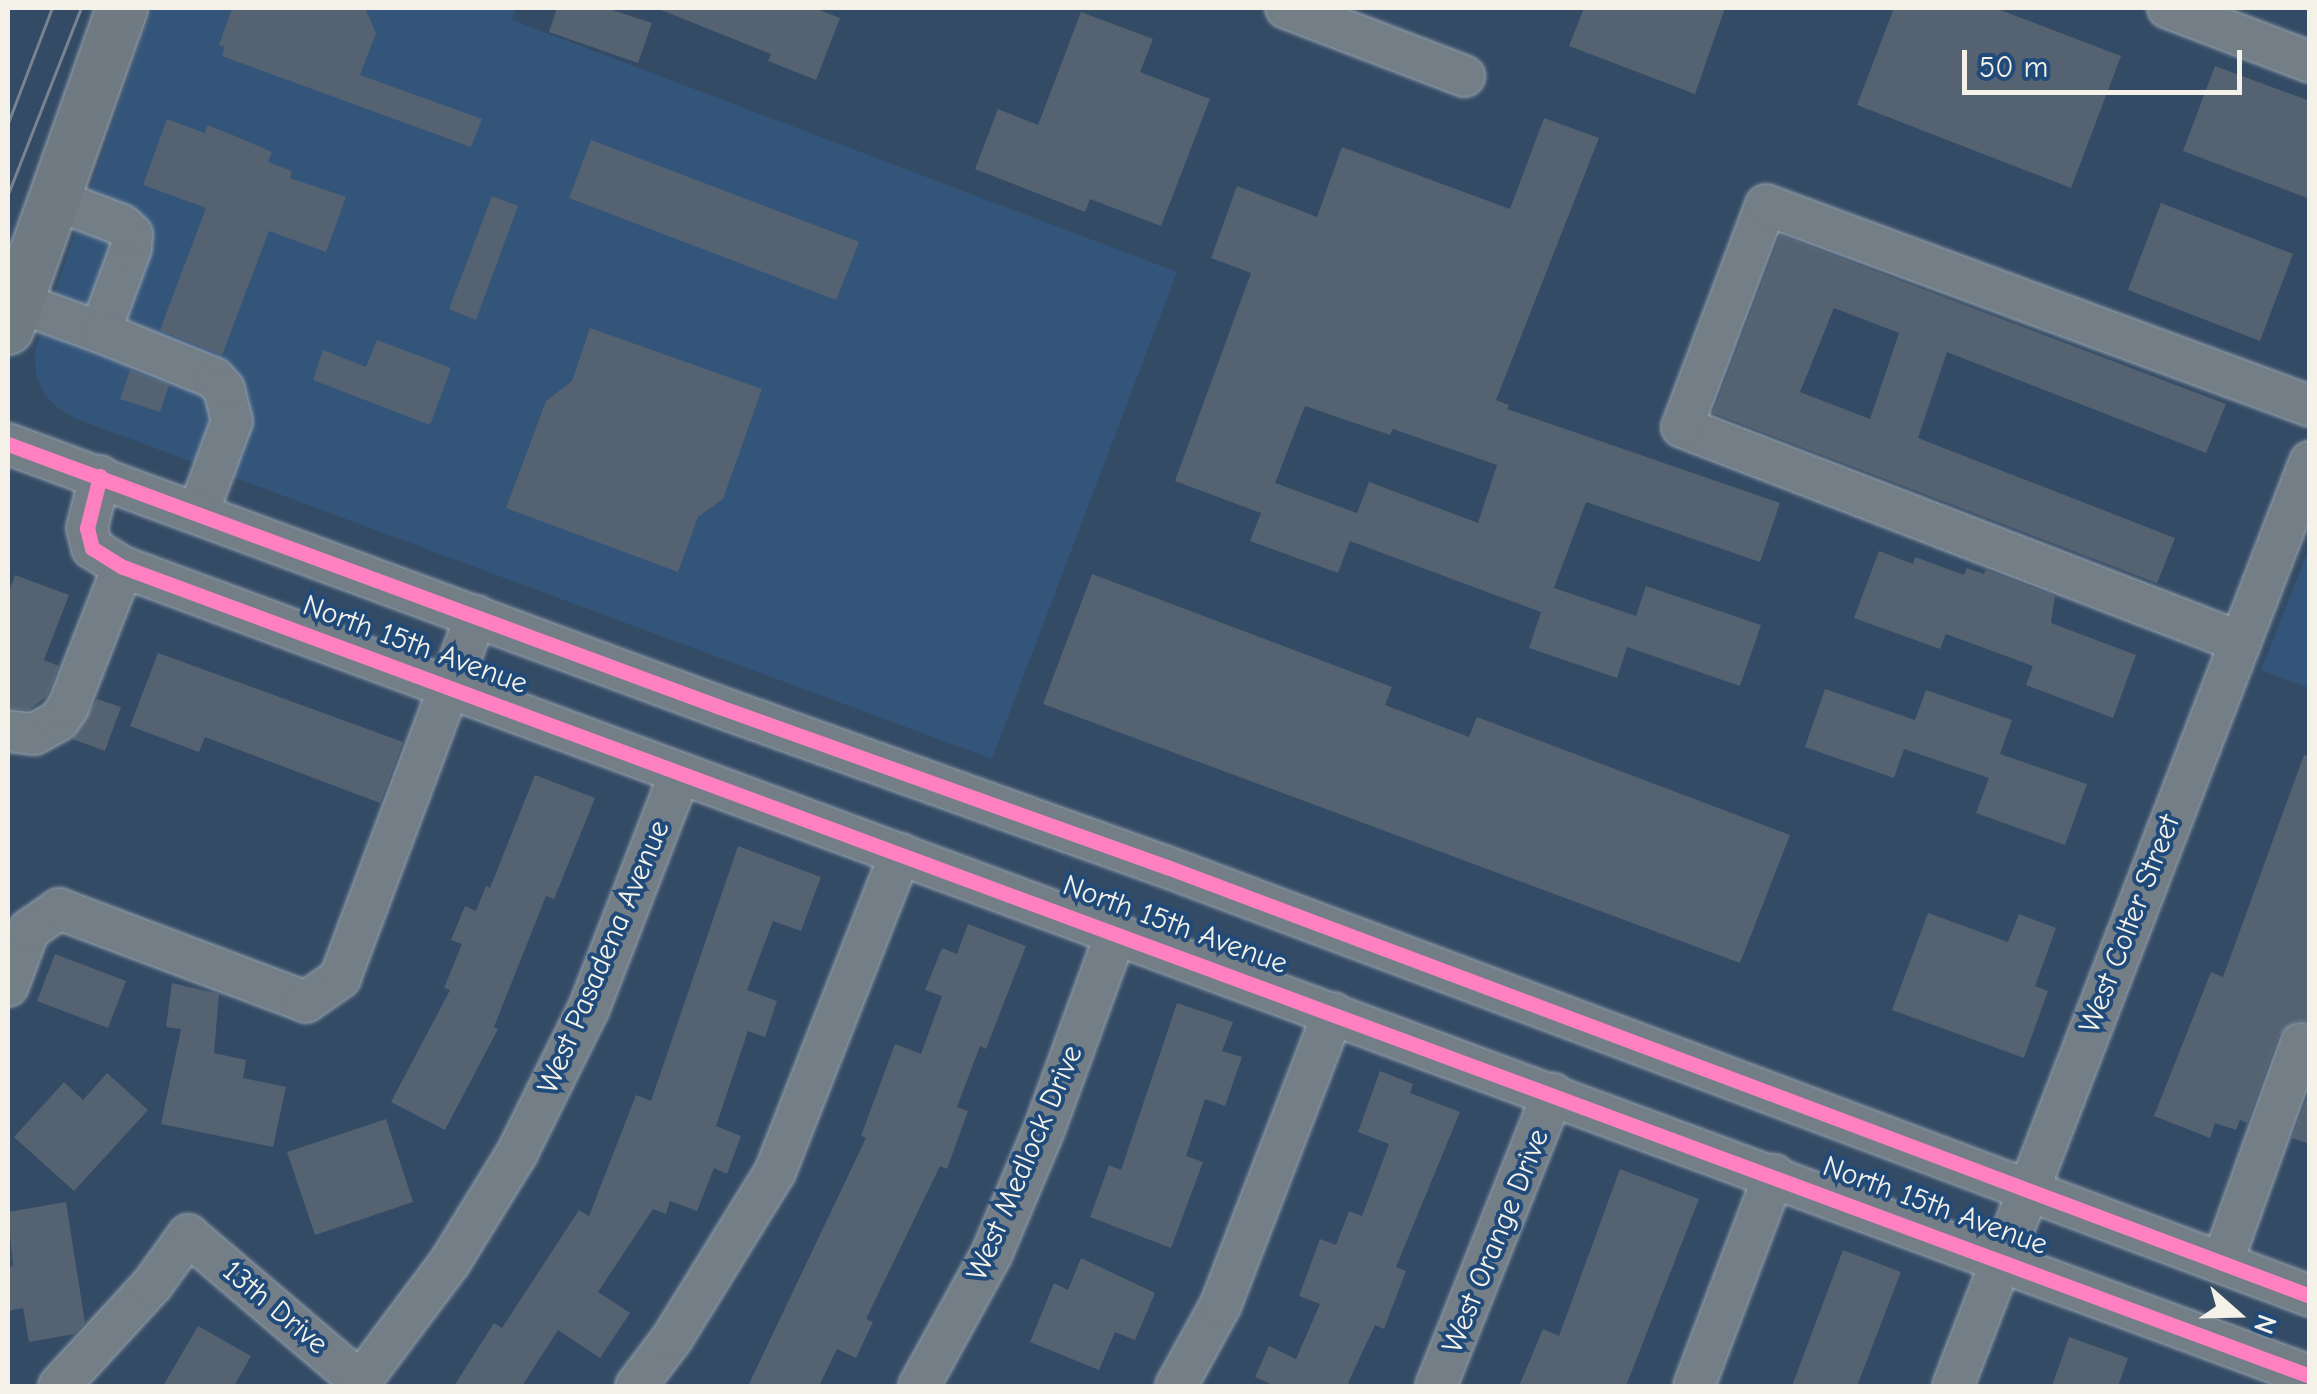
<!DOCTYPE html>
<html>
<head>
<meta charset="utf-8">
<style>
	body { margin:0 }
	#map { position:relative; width:2317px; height:1394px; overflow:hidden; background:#344b65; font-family:"Comic Neue",sans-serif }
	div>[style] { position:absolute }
	.built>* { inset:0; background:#34557a }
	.building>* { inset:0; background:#546271 }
	.roads { filter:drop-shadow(0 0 2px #9ba5af) drop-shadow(0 0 2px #9ba5af) }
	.minor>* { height:40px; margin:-20px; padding:0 20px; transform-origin:20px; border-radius:20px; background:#737e87 }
	.major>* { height:50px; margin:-25px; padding:0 25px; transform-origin:25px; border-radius:25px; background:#707a83 }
	.tram>* { height:2.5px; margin:-1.25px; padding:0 1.25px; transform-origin:1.25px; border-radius:1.25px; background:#78838f }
	.cycleway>* { height:15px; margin:-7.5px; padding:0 7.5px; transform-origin:7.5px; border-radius:7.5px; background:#ff80c0 }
	span { translate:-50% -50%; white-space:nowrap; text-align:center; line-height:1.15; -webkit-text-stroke:8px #1f4a7a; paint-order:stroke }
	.street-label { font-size:30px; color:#f4f1e8 }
	.frame { position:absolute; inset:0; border:10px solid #f4f1e8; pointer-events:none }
	.north { position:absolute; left:2187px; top:1264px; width:100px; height:100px; -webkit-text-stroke:8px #1f4a7a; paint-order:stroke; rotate:110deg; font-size:28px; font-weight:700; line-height:40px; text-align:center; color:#f4f1e8 }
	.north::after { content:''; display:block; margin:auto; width:35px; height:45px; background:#f4f1e8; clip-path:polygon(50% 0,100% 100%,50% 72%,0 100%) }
	.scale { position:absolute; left:1962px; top:50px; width:280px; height:45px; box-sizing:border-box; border:5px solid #f4f1e8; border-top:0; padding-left:12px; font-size:30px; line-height:35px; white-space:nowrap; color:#f4f1e8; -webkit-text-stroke:8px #1f4a7a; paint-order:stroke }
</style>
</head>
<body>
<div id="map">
	<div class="built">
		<div style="clip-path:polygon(152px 8px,516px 8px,512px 20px,1177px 272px,992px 759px,74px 418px,57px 407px,44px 394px,36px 376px,35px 351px)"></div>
		<div style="clip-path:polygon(2309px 549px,2309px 688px,2261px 670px)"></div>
	</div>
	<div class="building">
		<div style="clip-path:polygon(232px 8px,365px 8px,376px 33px,360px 75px,482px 119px,471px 147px,222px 56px,225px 47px,219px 45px)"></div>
		<div style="clip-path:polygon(557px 8px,606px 8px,652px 23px,638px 63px,549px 32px)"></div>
		<div style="clip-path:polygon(656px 8px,814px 8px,840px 18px,816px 80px,768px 61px,771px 54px)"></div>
		<div style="clip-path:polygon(1584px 8px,1725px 8px,1695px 94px,1569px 46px)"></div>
		<div style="clip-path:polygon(1894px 8px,1995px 8px,2121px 56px,2071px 188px,1857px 105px)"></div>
		<div style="clip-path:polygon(1081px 12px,1153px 39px,1140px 72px,1210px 99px,1161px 226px,1090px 199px,1085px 212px,975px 169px,998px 109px,1038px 125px)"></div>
		<div style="clip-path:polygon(2215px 66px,2310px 101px,2310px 199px,2183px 151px)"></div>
		<div style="clip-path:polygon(evenodd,1544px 118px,1599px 138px,1496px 400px,1509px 405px,1507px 409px,1780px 503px,1760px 562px,1586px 502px,1554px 588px,1636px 616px,1646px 586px,1761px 625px,1740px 686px,1627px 647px,1617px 678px,1529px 648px,1541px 612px,1350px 541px,1338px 573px,1250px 541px,1261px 513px,1175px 481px,1251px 273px,1211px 258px,1237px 186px,1317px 217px,1342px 147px,1510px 209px,1544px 118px,1305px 406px,1390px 435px,1393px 429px,1497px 465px,1478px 523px,1369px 482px,1357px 513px,1275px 483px,1305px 406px)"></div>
		<div style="clip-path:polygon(167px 119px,205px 133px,207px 125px,235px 136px,272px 152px,268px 162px,292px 171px,290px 178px,346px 197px,326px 252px,269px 231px,222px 355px,160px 330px,206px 208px,143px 185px)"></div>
		<div style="clip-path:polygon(591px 140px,859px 242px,836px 300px,569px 198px)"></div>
		<div style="clip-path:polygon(492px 196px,518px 206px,476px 320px,449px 309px)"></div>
		<div style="clip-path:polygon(2161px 203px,2293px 254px,2260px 341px,2128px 290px)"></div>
		<div style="clip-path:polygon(evenodd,1780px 235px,2226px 404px,2206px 453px,1947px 352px,1918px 438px,2175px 538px,2157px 583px,1713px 413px,1780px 235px,1834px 308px,1899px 333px,1870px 419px,1800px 392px,1834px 308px)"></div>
		<div style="clip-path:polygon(590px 328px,762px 389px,723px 499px,698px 517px,678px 572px,506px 508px,546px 401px,572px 381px)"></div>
		<div style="clip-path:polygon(377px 340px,451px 368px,430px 425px,313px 380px,323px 350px,366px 367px)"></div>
		<div style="clip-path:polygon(130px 370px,169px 385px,160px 412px,120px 399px)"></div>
		<div style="clip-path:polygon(1879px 551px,1913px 564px,1915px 557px,1964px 575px,1967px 568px,1984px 574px,1986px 570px,2055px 596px,2051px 623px,2136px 655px,2113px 718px,2026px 685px,2033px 666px,1946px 634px,1940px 649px,1854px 618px)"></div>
		<div style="clip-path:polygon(1092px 574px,1392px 687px,1385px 705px,1469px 737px,1477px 717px,1790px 835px,1740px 963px,1043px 704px)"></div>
		<div style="clip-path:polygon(15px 575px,69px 595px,44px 660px,59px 666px,47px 696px,29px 710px,8px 708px,8px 594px)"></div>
		<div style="clip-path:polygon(158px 653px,403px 742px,380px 803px,205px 737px,199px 752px,130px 726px)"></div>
		<div style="clip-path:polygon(1825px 689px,1915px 720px,1926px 690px,2012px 720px,2000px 754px,2087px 784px,2065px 845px,1976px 813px,1989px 778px,1904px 749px,1894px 778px,1805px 747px)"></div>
		<div style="clip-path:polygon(97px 699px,121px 707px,105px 751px,72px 739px)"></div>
		<div style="clip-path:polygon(2304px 755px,2310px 756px,2310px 1022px,2296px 1021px,2279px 1035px,2247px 1123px,2240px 1120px,2236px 1130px,2215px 1123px,2210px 1138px,2154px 1116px,2211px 972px,2223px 977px)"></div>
		<div style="clip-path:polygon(535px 775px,595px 798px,554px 899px,546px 896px,494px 1027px,498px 1029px,445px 1130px,391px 1102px,450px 990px,444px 988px,462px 944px,451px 940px,465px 906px,476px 911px,486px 886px,490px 888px)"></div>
		<div style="clip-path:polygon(738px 846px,821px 877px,801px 931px,773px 921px,747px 990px,777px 1001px,765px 1037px,748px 1031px,716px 1126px,741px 1136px,727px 1174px,714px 1168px,697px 1211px,670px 1201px,666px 1214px,653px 1209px,598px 1292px,630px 1313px,600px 1358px,558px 1330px,522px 1386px,454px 1386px,494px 1323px,502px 1328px,579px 1210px,589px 1216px,636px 1095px,651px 1101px)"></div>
		<div style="clip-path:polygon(1928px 913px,2008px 942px,2019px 914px,2056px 928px,2035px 986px,2048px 991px,2024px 1058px,1892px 1010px)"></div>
		<div style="clip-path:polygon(968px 924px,1026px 946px,986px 1049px,980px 1046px,957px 1107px,968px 1111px,947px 1169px,940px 1166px,866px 1319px,873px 1322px,856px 1358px,837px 1349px,819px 1386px,748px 1386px,866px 1138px,861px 1136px,895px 1044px,921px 1054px,942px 996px,925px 990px,942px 948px,957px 954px)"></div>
		<div style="clip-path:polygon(55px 954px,126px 981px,108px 1028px,37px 1001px)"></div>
		<div style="clip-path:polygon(172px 983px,219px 994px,214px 1053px,246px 1060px,243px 1078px,286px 1087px,273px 1147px,161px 1124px,181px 1029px,166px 1027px)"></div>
		<div style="clip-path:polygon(1177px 1003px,1233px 1022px,1222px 1051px,1242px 1057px,1225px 1106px,1205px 1099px,1186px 1156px,1203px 1162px,1171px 1248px,1090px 1217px,1109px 1165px,1121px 1170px)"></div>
		<div style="clip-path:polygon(1380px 1071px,1413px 1084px,1410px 1093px,1460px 1112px,1396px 1267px,1406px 1271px,1384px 1329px,1375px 1325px,1348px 1383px,1355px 1386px,1275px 1386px,1255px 1377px,1269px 1346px,1296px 1359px,1320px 1304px,1299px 1296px,1320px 1239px,1336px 1245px,1349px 1211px,1362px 1216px,1389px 1144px,1358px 1132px)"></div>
		<div style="clip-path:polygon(107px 1073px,148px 1110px,74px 1191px,14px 1137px,64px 1082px,83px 1100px)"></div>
		<div style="clip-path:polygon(2310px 1090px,2310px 1144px,2292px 1138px)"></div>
		<div style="clip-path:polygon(386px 1119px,413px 1202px,315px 1235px,287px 1152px)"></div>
		<div style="clip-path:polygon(1620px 1169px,1699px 1199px,1626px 1386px,1519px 1386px,1543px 1329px,1559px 1336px)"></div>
		<div style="clip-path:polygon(66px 1202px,85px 1323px,74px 1334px,29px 1342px,23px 1308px,8px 1311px,8px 1267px,13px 1266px,8px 1212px)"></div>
		<div style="clip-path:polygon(1843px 1250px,1901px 1272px,1857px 1386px,1792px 1386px)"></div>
		<div style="clip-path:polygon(1081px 1258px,1155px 1293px,1135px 1340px,1115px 1332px,1099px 1370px,1030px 1342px,1054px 1283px,1068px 1290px)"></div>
		<div style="clip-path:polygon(198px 1326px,251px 1356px,234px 1386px,163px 1386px)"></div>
		<div style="clip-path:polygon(2069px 1337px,2128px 1358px,2118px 1386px,2052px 1386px)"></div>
	</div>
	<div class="roads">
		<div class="minor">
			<div style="left:1286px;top:8px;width:191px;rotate:20.9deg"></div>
			<div style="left:2168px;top:8px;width:152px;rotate:20.8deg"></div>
			<div style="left:17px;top:302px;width:88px;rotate:19.9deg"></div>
			<div style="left:100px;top:332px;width:90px;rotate:-69.7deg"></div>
			<div style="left:131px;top:248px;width:14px;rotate:-86deg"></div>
			<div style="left:132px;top:234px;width:13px;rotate:-138deg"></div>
			<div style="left:122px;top:225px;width:73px;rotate:-159.1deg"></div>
			<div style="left:100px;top:332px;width:123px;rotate:22deg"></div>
			<div style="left:214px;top:378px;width:15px;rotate:48deg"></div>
			<div style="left:224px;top:389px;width:33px;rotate:76deg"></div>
			<div style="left:232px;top:421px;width:98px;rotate:110.3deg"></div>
			<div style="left:8px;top:444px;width:756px;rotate:20.28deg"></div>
			<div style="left:717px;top:706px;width:478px;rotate:19.7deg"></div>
			<div style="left:1167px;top:867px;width:1221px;rotate:20.57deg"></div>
			<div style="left:100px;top:476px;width:54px;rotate:104deg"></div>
			<div style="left:87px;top:528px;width:21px;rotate:76deg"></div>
			<div style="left:92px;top:548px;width:36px;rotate:32deg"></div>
			<div style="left:123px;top:567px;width:2332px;rotate:20.3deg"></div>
			<div style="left:2240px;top:642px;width:598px;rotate:-158.93deg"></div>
			<div style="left:1682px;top:427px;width:237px;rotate:-69.3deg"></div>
			<div style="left:1766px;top:205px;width:580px;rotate:20.28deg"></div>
			<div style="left:8px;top:731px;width:26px;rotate:7deg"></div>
			<div style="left:34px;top:734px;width:27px;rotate:-28deg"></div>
			<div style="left:58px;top:721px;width:17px;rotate:-54deg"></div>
			<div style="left:68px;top:707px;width:150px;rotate:-68.6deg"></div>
			<div style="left:8px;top:986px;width:60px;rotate:-69.4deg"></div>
			<div style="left:29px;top:930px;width:37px;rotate:-35deg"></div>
			<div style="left:59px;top:909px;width:264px;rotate:20.6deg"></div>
			<div style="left:306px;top:1002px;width:42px;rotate:-35.2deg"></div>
			<div style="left:340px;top:978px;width:387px;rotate:-69.4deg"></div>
			<div style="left:2222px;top:1263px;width:233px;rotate:-70.2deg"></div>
			<div style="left:59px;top:1386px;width:137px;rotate:-47.4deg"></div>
			<div style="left:152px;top:1285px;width:62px;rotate:-54.2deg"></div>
			<div style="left:188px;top:1235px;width:227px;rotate:40.4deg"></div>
			<div style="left:357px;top:1386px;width:155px;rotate:-53.1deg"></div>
			<div style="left:450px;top:1262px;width:128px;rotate:-58.4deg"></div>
			<div style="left:517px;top:1153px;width:162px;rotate:-63.6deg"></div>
			<div style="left:589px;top:1008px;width:252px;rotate:-68.8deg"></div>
			<div style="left:636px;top:1386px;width:61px;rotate:-52.9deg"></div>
			<div style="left:673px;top:1337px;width:194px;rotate:-58.3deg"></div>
			<div style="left:775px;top:1172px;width:342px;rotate:-68.5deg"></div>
			<div style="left:919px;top:1386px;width:152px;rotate:-61.2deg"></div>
			<div style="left:992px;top:1253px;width:134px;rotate:-67.1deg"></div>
			<div style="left:1044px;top:1130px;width:210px;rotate:-69.9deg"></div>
			<div style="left:1176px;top:1386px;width:94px;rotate:-61.2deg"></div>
			<div style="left:1221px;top:1304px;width:312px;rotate:-68.9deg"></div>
			<div style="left:1436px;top:1386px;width:315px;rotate:-68.2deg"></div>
			<div style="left:1694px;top:1386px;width:226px;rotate:-69.2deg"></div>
			<div style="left:1953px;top:1386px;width:991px;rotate:-68.88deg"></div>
		</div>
		<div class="major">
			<div style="left:8px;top:329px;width:341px;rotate:-70.4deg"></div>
		</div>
	</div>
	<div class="tram">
		<div style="left:8px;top:123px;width:123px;rotate:-69.1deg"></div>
		<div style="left:8px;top:194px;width:200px;rotate:-68.6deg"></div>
	</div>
	<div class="cycleway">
		<div style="left:8px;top:444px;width:756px;rotate:20.28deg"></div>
		<div style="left:717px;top:706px;width:478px;rotate:19.7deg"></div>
		<div style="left:1167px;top:867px;width:1221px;rotate:20.57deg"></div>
		<div style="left:100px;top:476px;width:54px;rotate:104deg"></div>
		<div style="left:87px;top:528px;width:21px;rotate:76deg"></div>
		<div style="left:92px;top:548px;width:36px;rotate:32deg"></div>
		<div style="left:123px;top:567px;width:2332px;rotate:20.3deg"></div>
	</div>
	<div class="street-label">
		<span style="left:415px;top:645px;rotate:20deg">North 15th Avenue</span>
		<span style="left:2130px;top:924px;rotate:-69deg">West Colter Street</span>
		<span style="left:1175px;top:925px;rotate:20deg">North 15th Avenue</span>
		<span style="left:604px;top:957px;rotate:-67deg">West Pasadena Avenue</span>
		<span style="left:1025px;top:1163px;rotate:-67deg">West Medlock Drive</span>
		<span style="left:1935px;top:1206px;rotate:20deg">North 15th Avenue</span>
		<span style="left:1496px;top:1241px;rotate:-68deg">West Orange Drive</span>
		<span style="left:275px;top:1308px;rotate:40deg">13th Drive</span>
	</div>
	<div class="frame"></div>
	<div class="north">N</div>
	<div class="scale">50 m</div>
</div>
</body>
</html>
